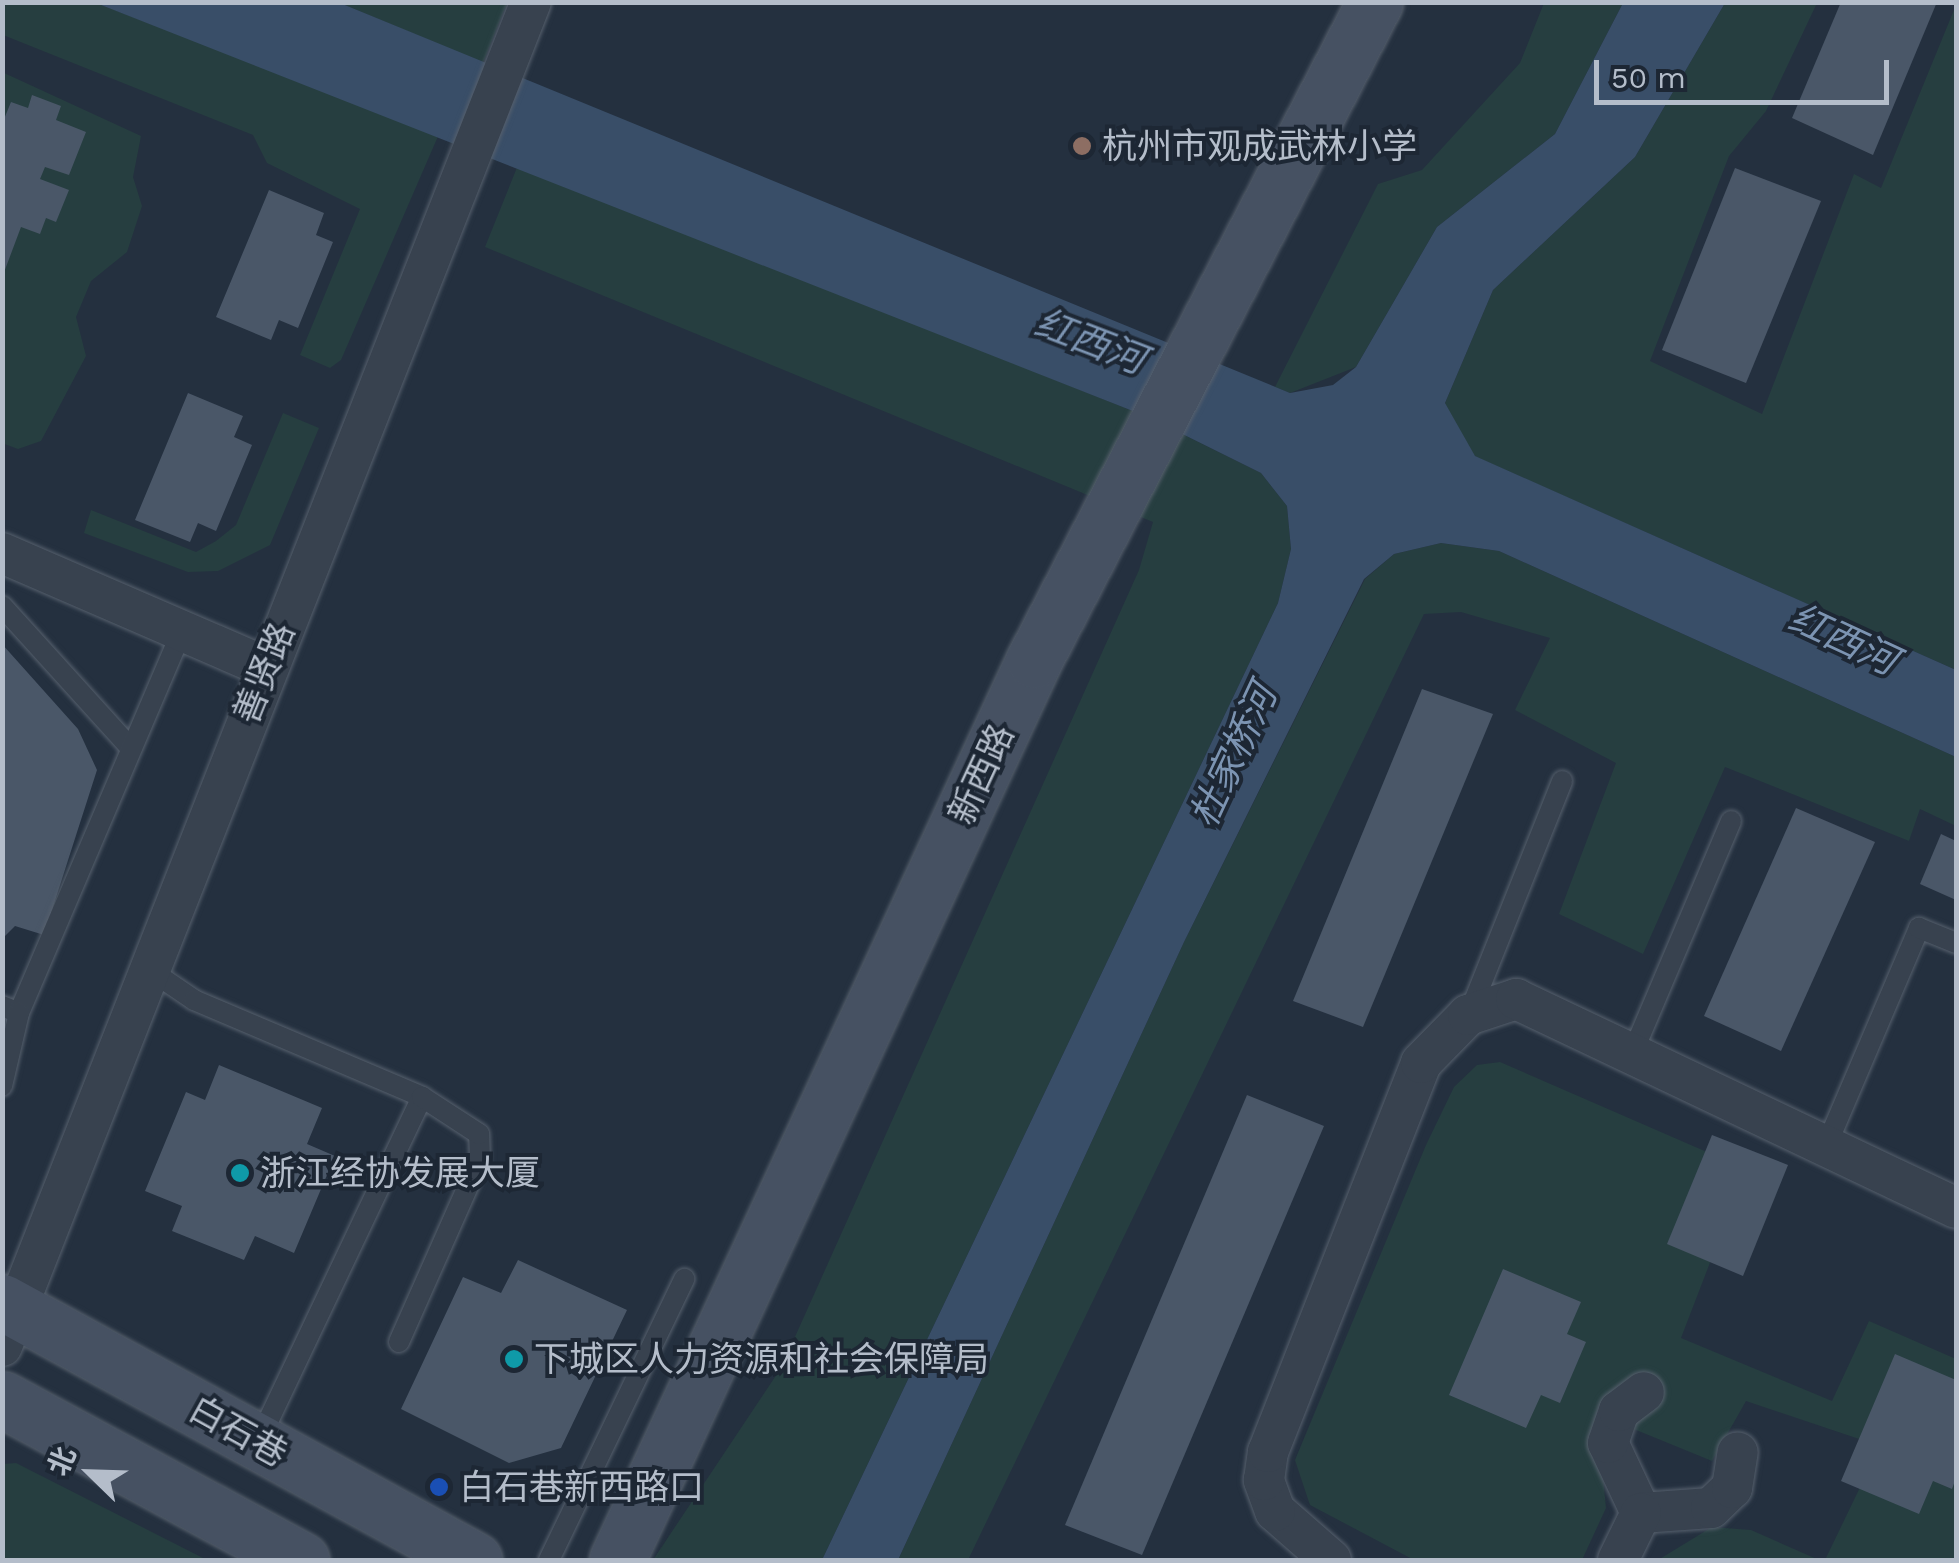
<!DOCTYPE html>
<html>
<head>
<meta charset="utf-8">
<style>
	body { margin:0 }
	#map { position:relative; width:1959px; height:1563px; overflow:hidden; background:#24303f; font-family:"Work Sans","Noto Sans SC",sans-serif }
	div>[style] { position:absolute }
	.green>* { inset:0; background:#263e40 }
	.water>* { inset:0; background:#394e68 }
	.building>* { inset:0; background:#4a5768 }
	.roads { filter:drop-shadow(0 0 2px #56606d) drop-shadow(0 0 2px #56606d) }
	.lane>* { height:20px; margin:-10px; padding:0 10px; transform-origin:10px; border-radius:10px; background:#38424f }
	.street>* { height:40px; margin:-20px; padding:0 20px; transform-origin:20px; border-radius:20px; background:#38424f }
	.secondary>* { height:55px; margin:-27.5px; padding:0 27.5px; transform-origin:27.5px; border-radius:27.5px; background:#465162 }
	.dots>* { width:28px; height:28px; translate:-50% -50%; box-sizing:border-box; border:5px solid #1d2734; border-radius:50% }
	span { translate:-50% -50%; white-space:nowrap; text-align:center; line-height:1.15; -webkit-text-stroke:8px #1d2734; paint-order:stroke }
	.poi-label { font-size:35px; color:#b4bdca }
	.left { translate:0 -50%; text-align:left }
	.street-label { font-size:35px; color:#b4bdca }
	.water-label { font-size:38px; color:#7c94b2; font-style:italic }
	.frame { position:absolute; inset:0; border:5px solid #b4bdca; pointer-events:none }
	.north { position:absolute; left:40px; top:1423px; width:100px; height:100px; -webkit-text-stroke:8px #1d2734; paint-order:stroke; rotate:293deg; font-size:28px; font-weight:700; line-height:40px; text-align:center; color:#b4bdca }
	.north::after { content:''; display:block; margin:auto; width:35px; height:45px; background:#b4bdca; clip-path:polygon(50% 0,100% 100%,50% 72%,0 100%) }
	.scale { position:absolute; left:1594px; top:60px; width:295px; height:45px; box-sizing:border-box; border:5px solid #b4bdca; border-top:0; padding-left:12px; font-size:30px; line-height:35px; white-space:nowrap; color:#b4bdca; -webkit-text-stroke:8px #1d2734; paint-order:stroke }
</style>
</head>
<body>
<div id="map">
	<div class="green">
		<div style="clip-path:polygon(2px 3px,96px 3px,439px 134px,341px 360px,330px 368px,300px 355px,360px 209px,267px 163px,253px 135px,3px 35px)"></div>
		<div style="clip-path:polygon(340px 3px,507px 3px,483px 63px)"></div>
		<div style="clip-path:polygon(1544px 3px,1623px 3px,1555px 134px,1437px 227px,1356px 367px,1290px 393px,1275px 387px,1378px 184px,1422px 170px,1520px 63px)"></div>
		<div style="clip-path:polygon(1725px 3px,1817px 3px,1766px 111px,1729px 156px,1650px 361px,1762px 414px,1854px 174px,1881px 188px,1956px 5px,1956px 670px,1474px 456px,1455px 433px,1445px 403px,1493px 290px,1635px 157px)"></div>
		<div style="clip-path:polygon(2px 72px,141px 136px,133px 177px,142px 206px,127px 252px,91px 281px,76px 317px,86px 356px,41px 441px,18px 449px,2px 443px)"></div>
		<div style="clip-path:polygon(518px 165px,1148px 417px,1261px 473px,1287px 506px,1291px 549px,1278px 603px,822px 1560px,653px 1560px,781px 1368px,1139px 570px,1153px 522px,485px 247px)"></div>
		<div style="clip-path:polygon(283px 413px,319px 428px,270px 545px,218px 571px,188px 572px,84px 533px,91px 510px,196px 552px,216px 541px,236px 525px)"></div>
		<div style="clip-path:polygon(1441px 543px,1499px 551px,1956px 757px,1956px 826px,1920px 809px,1909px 841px,1725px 767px,1643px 954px,1559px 914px,1616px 763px,1515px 710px,1550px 638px,1461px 612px,1424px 614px,968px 1560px,898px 1560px,1184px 942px,1365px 579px,1394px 554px)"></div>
		<div style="clip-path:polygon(1500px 1062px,1746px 1169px,1681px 1338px,1832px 1401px,1869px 1321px,1956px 1359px,1956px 1560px,1825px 1560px,1880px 1446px,1746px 1401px,1712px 1461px,1597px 1414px,1606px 1508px,1582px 1560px,1414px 1560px,1310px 1505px,1295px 1460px,1426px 1145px,1454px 1087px,1477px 1065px)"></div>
		<div style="clip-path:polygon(16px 1463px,207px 1560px,3px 1558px,3px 1464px)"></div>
		<div style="clip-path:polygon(1712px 1527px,1751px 1530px,1819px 1560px,1658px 1560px)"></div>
	</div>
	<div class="water">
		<div style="clip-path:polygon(96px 3px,340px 3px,1290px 393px,1333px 385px,1356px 367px,1437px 227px,1555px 134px,1623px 3px,1725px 3px,1635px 157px,1493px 290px,1445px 403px,1475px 456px,1956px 670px,1956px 757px,1499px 551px,1441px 543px,1394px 554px,1364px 579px,1184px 942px,898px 1560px,822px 1560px,1278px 603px,1291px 549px,1287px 506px,1261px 473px,1148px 417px)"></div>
	</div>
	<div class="building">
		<div style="clip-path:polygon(1841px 2px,1937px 2px,1873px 155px,1792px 118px)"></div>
		<div style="clip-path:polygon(32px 95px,61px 106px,56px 120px,86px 132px,69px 175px,45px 167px,40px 179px,69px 190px,56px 222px,46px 218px,40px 234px,21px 227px,3px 275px,2px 124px,11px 102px,28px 108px)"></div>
		<div style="clip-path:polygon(1735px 168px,1821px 201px,1746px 383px,1662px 350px)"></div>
		<div style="clip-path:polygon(269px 190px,324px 213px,316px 235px,333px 242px,298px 328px,279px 320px,271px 340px,216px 317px)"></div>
		<div style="clip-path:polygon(188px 393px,243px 416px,234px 437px,252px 445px,216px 531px,198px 523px,190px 542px,135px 520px)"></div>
		<div style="clip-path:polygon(2px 644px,78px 729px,97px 770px,44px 935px,15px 926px,2px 939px)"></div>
		<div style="clip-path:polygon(1422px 689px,1493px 714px,1363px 1027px,1293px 1001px)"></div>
		<div style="clip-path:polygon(1796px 808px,1875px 842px,1781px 1051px,1704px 1016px)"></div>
		<div style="clip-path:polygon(1941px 834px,1956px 841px,1956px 900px,1920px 884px)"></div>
		<div style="clip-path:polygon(219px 1065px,322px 1108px,307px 1144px,335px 1156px,294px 1253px,255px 1236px,244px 1260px,172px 1231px,182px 1206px,145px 1191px,186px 1092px,205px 1100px)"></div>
		<div style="clip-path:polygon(1247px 1095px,1324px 1126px,1142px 1555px,1065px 1525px)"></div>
		<div style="clip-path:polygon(1712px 1135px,1788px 1165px,1743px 1276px,1667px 1244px)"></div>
		<div style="clip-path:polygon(518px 1260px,627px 1310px,561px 1448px,509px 1463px,401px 1409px,463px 1277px,501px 1293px)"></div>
		<div style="clip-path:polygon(1503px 1269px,1581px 1302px,1567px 1334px,1586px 1342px,1560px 1403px,1541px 1395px,1526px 1428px,1449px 1395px)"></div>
		<div style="clip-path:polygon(1895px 1354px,1956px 1380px,1956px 1478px,1952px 1489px,1933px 1481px,1919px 1514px,1841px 1481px)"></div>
	</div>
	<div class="roads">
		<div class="lane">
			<div style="left:2px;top:606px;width:190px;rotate:47.8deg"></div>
			<div style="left:147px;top:968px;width:57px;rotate:34.2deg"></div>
			<div style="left:194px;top:1000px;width:248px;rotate:23deg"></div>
			<div style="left:422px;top:1097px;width:381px;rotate:115.4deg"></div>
			<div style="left:2px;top:1006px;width:18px;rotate:22deg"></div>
			<div style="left:19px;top:1013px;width:415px;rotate:-66.9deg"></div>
			<div style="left:1469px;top:1014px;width:251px;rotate:-68.2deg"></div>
			<div style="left:1633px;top:1052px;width:251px;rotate:-67deg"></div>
			<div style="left:2px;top:1086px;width:75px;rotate:-76.9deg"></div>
			<div style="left:1827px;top:1144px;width:235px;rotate:-66.9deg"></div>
			<div style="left:1919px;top:928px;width:40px;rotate:22deg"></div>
			<div style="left:399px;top:1342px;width:200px;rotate:-66.1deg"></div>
			<div style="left:480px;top:1159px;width:25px;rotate:-92deg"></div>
			<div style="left:479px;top:1134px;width:68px;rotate:-147deg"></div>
			<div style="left:549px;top:1560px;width:312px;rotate:-64.3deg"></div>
		</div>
		<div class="street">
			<div style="left:2px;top:553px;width:288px;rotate:23.4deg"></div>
			<div style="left:2px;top:1346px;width:1444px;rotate:-68.52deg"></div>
			<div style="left:1641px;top:1513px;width:77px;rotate:-115.2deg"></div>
			<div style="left:1608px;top:1443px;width:34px;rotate:-71deg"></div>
			<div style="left:1619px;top:1411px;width:31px;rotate:-37deg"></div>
			<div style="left:1641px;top:1513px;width:70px;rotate:-4.1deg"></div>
			<div style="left:1711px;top:1508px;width:29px;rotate:-44deg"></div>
			<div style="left:1732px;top:1488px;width:36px;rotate:-81deg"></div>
			<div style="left:1331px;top:1560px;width:74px;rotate:-138.8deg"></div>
			<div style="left:1275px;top:1511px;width:33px;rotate:-110deg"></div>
			<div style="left:1264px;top:1480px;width:28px;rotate:-82deg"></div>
			<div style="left:1268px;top:1452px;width:418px;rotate:-68.5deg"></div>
			<div style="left:1421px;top:1063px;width:67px;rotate:-45.6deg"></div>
			<div style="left:1468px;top:1015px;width:51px;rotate:-18.4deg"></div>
			<div style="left:1516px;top:999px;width:487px;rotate:25.4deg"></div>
			<div style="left:1618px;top:1560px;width:52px;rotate:-63.9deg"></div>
		</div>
		<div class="secondary">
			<div style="left:2px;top:1302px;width:538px;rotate:28.66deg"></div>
			<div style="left:2px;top:1399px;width:340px;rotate:28.3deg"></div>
			<div style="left:617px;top:1560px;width:992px;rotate:-65.14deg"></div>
			<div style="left:1034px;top:660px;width:741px;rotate:-62.61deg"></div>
		</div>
	</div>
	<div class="dots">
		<div style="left:1082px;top:146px;background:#8d6e63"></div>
		<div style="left:240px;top:1173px;background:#0f9aa8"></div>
		<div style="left:514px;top:1359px;background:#0f9aa8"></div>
		<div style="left:439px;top:1487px;background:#1a4fb4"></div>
	</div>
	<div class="poi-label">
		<span class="left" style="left:1102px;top:146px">杭州市观成武林小学</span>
		<span class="left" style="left:260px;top:1173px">浙江经协发展大厦</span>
		<span class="left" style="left:534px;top:1359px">下城区人力资源和社会保障局</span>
		<span class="left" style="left:459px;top:1487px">白石巷新西路口</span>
	</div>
	<div class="street-label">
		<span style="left:264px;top:673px;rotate:-68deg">善贤路</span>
		<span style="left:981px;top:774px;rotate:-65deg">新西路</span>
		<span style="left:238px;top:1431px;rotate:29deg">白石巷</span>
	</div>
	<div class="water-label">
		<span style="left:1090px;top:342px;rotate:21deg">红西河</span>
		<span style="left:1843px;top:640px;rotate:25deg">红西河</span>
		<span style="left:1234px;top:756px;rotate:-65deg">杜家桥河</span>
	</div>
	<div class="frame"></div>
	<div class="north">北</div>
	<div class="scale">50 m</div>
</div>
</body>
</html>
